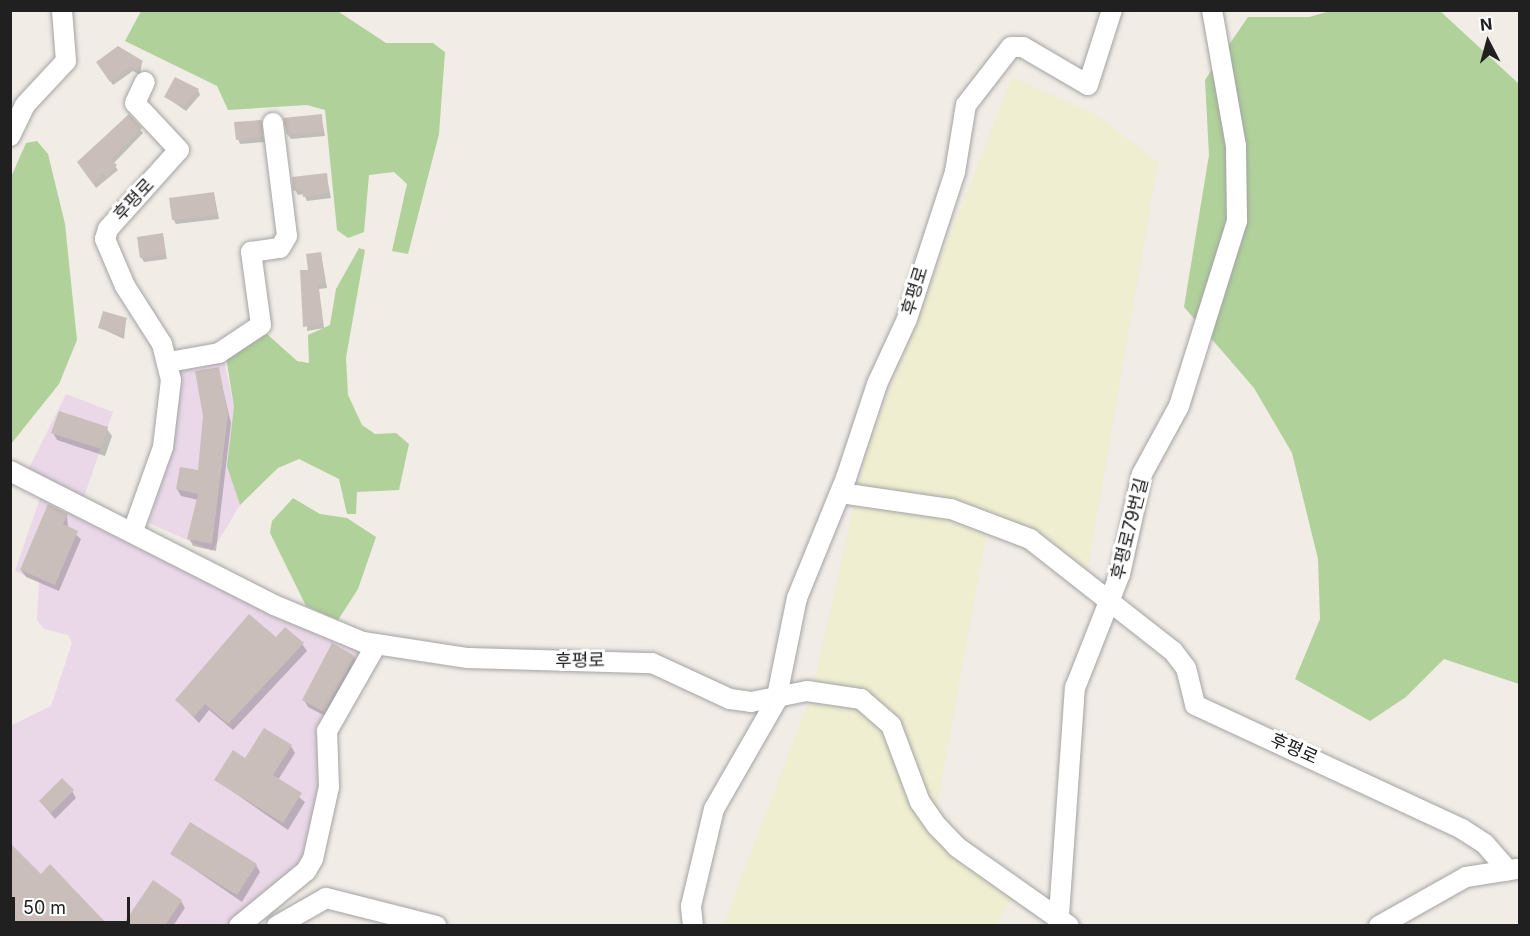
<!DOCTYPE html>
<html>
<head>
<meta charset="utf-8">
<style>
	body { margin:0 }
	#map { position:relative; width:1530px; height:936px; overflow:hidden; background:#f1ece6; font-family:Inter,"Noto Sans KR",sans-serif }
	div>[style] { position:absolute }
	.industrial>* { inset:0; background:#ead8e8 }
	.farmland>* { inset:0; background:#efeed1 }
	.forest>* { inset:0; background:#b0d19a }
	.shadow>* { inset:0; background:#0003 }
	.building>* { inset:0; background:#c9beb9 }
	.roads { filter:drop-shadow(0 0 2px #a4a4a4) drop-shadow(0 0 2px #a4a4a4) }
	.minor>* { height:20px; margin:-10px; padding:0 10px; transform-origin:10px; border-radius:10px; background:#fff }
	span { translate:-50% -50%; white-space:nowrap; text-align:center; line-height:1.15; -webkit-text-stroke:6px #fff; paint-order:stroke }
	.street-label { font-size:18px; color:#202020 }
	.frame { position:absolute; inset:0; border:12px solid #202020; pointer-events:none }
	.north { position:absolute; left:1458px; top:12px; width:60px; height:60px; -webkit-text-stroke:4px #fff; paint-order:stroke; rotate:354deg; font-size:16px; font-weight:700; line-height:24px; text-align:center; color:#202020 }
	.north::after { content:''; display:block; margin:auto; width:21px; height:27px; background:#202020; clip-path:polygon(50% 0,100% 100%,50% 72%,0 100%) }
	.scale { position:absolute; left:12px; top:897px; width:118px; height:27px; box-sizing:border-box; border:3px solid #202020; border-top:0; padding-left:8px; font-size:18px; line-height:21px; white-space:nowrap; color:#202020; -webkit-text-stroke:4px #fff; paint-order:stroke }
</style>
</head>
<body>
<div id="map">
	<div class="industrial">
		<div style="clip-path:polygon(219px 361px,225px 364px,234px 407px,233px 484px,240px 505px,212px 551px,149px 523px,175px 437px,178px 368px)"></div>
		<div style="clip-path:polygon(66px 394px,113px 412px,83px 500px,27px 472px)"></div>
		<div style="clip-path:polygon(41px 495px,345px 642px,358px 653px,353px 674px,318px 732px,321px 786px,304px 861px,231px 925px,11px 925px,10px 726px,51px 706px,72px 643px,68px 635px,44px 629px,37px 620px,39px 582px,15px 571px)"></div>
	</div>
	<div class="farmland">
		<div style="clip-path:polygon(1012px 77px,1095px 114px,1158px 162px,1085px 585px,987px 530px,934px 822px,1014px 895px,996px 925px,723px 926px,812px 693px,867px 447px)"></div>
	</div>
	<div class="forest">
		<div style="clip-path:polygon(336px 10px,386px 43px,433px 43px,445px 52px,439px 134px,408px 254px,392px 251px,407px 184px,394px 172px,369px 175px,364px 232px,348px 238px,337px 230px,325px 110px,307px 105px,228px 110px,217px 86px,125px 41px,141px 11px)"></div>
		<div style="clip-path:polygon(1334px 10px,1440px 11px,1519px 84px,1519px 684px,1444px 659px,1406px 697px,1370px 721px,1295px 679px,1320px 619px,1318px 559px,1292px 453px,1254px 388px,1184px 307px,1209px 155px,1205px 80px,1248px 17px,1309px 17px)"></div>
		<div style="clip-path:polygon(37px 141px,48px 154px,65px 224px,77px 340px,59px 384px,11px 444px,11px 177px,26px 143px)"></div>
		<div style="clip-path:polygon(359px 248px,365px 250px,346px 358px,348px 395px,362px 425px,375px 434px,396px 433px,409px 444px,399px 490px,357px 492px,356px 514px,347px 514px,339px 479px,299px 459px,278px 468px,240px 505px,227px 466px,234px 407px,226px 357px,267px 334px,297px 361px,309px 363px,308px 335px,330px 325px,336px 289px)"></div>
		<div style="clip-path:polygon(293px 498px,320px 514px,347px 518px,376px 537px,358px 589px,338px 620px,306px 606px,270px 533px,272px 521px)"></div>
	</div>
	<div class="shadow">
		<div style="clip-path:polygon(142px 62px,140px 75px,133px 71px,113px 85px,100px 67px)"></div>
		<div style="clip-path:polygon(198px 90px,200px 95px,186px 111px,166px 97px)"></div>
		<div style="clip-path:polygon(321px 115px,325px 136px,291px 139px,288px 135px)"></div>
		<div style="clip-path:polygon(261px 121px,264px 142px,240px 144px,238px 139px)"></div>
		<div style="clip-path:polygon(140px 129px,143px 133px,113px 164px,118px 170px,96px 188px,82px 167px)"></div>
		<div style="clip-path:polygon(326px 174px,331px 198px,307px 201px,304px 194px,298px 195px,295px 190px)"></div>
		<div style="clip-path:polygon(214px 194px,219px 219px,176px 224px,173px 219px)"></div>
		<div style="clip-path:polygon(162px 235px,167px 259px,144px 262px,141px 257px)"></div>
		<div style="clip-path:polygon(321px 254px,327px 288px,319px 289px,324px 328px,307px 331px,309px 271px)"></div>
		<div style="clip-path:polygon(126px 320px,124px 339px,100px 328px)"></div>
		<div style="clip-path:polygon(218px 369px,231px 423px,216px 551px,193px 546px,189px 538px,198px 500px,181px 496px,177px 489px,199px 472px)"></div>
		<div style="clip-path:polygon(107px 429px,112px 436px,105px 456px,57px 440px,53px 433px)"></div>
		<div style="clip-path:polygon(67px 515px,68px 528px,81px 539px,59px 591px,26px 577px,21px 570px)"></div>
		<div style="clip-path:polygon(302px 644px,307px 651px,233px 730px,209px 710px,199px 723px,177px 700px)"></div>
		<div style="clip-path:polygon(354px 657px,358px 664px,329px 718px,308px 707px,304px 700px)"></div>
		<div style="clip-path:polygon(291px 746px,295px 753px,278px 780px,305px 802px,288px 830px,216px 780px,246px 760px)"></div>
		<div style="clip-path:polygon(72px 791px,76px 798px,55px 819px,40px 801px)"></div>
		<div style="clip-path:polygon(172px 854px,256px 865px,260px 872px,242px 902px)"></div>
		<div style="clip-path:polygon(181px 901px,185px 908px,173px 926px,123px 926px)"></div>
	</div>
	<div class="building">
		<div style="clip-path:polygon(118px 46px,143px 61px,137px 71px,130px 67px,110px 82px,96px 62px)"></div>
		<div style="clip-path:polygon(175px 77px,199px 89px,183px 107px,164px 97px)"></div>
		<div style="clip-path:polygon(129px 114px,142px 128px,111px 160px,117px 165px,107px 177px,102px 173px,93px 184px,77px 162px)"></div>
		<div style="clip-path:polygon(322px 114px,323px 132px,287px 135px,283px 118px)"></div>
		<div style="clip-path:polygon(262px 120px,263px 137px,236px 140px,234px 122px)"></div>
		<div style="clip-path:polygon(327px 173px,329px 193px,303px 197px,302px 189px,293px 191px,292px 177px)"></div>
		<div style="clip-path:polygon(214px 192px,217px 215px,172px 220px,169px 198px)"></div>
		<div style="clip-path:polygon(163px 233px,166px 254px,140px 258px,137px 237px)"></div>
		<div style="clip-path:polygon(321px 252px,325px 283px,318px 284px,323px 324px,303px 327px,300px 270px,308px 270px,306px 254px)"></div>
		<div style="clip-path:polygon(103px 311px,127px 318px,122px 335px,98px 328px)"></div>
		<div style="clip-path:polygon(219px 367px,228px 415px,212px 544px,187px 539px,198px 494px,176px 489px,180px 467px,198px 470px,203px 416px,195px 371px)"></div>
		<div style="clip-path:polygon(59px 411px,108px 427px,101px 449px,51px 433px)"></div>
		<div style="clip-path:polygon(48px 504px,68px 514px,63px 524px,78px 531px,55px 585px,20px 570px)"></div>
		<div style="clip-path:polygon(249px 614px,276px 637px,285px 627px,304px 643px,228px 724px,205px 704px,194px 717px,175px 700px)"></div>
		<div style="clip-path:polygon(332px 643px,355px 656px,324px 712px,302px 700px)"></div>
		<div style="clip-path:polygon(264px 728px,292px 745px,273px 775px,302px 793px,283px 823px,214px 780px,233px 750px,245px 758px)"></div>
		<div style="clip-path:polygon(62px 778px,74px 790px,51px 813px,39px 801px)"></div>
		<div style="clip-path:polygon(190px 822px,257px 864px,237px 895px,170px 854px)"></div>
		<div style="clip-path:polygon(10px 843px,41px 874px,50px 864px,109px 926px,10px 926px)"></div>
		<div style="clip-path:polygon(153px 880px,182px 900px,165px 926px,122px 926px)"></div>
	</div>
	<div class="roads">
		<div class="minor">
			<div style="left:10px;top:136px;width:34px;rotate:-64deg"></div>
			<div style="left:25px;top:105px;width:60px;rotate:-47deg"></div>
			<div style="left:66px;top:61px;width:51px;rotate:-94.5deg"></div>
			<div style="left:169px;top:362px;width:51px;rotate:-10.2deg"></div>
			<div style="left:219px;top:353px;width:50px;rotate:-33.7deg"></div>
			<div style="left:261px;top:325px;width:74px;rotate:-97.8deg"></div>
			<div style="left:251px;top:252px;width:29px;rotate:-8deg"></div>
			<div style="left:280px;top:248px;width:14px;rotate:-60deg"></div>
			<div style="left:287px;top:236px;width:114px;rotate:-97.1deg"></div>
			<div style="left:10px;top:471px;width:296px;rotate:26.9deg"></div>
			<div style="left:274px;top:605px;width:96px;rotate:22.6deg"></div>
			<div style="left:363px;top:642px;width:106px;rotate:8.7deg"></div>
			<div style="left:468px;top:658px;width:184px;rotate:1.6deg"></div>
			<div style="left:652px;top:663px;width:86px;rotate:24.8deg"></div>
			<div style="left:730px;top:699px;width:21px;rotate:8deg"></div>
			<div style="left:751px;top:702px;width:57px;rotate:-11.1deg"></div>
			<div style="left:807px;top:691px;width:55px;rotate:8.4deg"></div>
			<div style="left:861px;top:699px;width:40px;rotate:41deg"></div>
			<div style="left:891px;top:725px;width:82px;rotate:69.4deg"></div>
			<div style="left:920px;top:802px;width:29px;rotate:55deg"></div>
			<div style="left:937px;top:826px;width:29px;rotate:46deg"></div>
			<div style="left:957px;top:847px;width:137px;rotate:35.2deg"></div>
			<div style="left:841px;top:493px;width:111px;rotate:8.3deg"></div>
			<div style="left:951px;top:509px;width:85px;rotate:20.8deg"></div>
			<div style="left:1030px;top:539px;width:182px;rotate:38.1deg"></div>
			<div style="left:1173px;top:651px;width:21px;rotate:53deg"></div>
			<div style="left:1186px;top:668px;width:38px;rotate:76deg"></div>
			<div style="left:1195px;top:705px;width:294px;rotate:24.9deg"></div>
			<div style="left:1462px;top:829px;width:27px;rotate:33deg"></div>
			<div style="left:1485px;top:844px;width:35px;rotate:49deg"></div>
			<div style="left:133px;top:531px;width:89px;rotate:-70.3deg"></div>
			<div style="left:163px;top:447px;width:67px;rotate:-83.2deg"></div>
			<div style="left:171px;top:380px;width:37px;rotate:-104deg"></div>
			<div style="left:162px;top:344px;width:69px;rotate:-122.5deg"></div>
			<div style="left:125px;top:286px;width:51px;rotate:-113.1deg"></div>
			<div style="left:105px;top:239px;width:10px;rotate:-73deg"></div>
			<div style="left:108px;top:229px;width:106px;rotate:-48.1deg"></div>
			<div style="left:179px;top:150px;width:64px;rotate:-133.1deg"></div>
			<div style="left:135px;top:103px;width:23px;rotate:-65deg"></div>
			<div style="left:1059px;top:915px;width:228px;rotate:-86deg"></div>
			<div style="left:1075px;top:688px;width:123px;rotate:-68.5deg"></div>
			<div style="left:1120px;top:574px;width:102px;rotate:-77.6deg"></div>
			<div style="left:1142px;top:474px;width:77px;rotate:-61.4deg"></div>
			<div style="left:1179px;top:406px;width:194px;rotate:-72.6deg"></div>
			<div style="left:1237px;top:221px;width:75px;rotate:-90.8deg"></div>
			<div style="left:1236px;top:146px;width:138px;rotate:-100deg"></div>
			<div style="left:239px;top:926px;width:87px;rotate:-39.4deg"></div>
			<div style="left:306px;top:871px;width:14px;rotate:-60deg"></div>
			<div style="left:313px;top:859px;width:74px;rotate:-77.5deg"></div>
			<div style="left:329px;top:787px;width:56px;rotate:-92deg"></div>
			<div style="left:327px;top:731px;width:99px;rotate:-60.3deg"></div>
			<div style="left:277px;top:926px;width:56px;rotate:-29.7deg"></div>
			<div style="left:326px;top:898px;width:114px;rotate:14.2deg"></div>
			<div style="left:693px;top:926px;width:20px;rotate:-96deg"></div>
			<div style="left:691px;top:906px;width:100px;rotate:-76.7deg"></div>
			<div style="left:714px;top:809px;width:125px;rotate:-60.1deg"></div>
			<div style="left:776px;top:701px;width:105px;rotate:-78.5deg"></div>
			<div style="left:797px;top:598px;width:130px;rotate:-67.8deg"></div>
			<div style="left:846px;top:478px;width:99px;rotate:-71.7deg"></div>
			<div style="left:877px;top:384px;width:72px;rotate:-65.2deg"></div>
			<div style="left:907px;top:319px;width:155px;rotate:-71.9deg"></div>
			<div style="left:955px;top:172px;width:68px;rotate:-80.7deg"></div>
			<div style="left:966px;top:105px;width:73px;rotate:-52.2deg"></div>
			<div style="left:1011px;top:47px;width:12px"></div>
			<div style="left:1023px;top:47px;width:75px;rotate:30.3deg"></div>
			<div style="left:1088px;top:85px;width:79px;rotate:-72.3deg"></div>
			<div style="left:1379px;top:926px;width:100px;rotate:-29.4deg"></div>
			<div style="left:1466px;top:877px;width:52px;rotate:-8.9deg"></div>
		</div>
	</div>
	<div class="street-label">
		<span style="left:134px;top:200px;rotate:-47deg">후평로</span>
		<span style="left:915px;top:291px;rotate:-73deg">후평로</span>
		<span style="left:1130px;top:529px;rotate:-76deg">후평로79번길</span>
		<span style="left:580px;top:661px;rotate:-1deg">후평로</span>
		<span style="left:1294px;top:749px;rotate:24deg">후평로</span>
	</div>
	<div class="frame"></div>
	<div class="north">N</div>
	<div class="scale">50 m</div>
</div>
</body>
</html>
